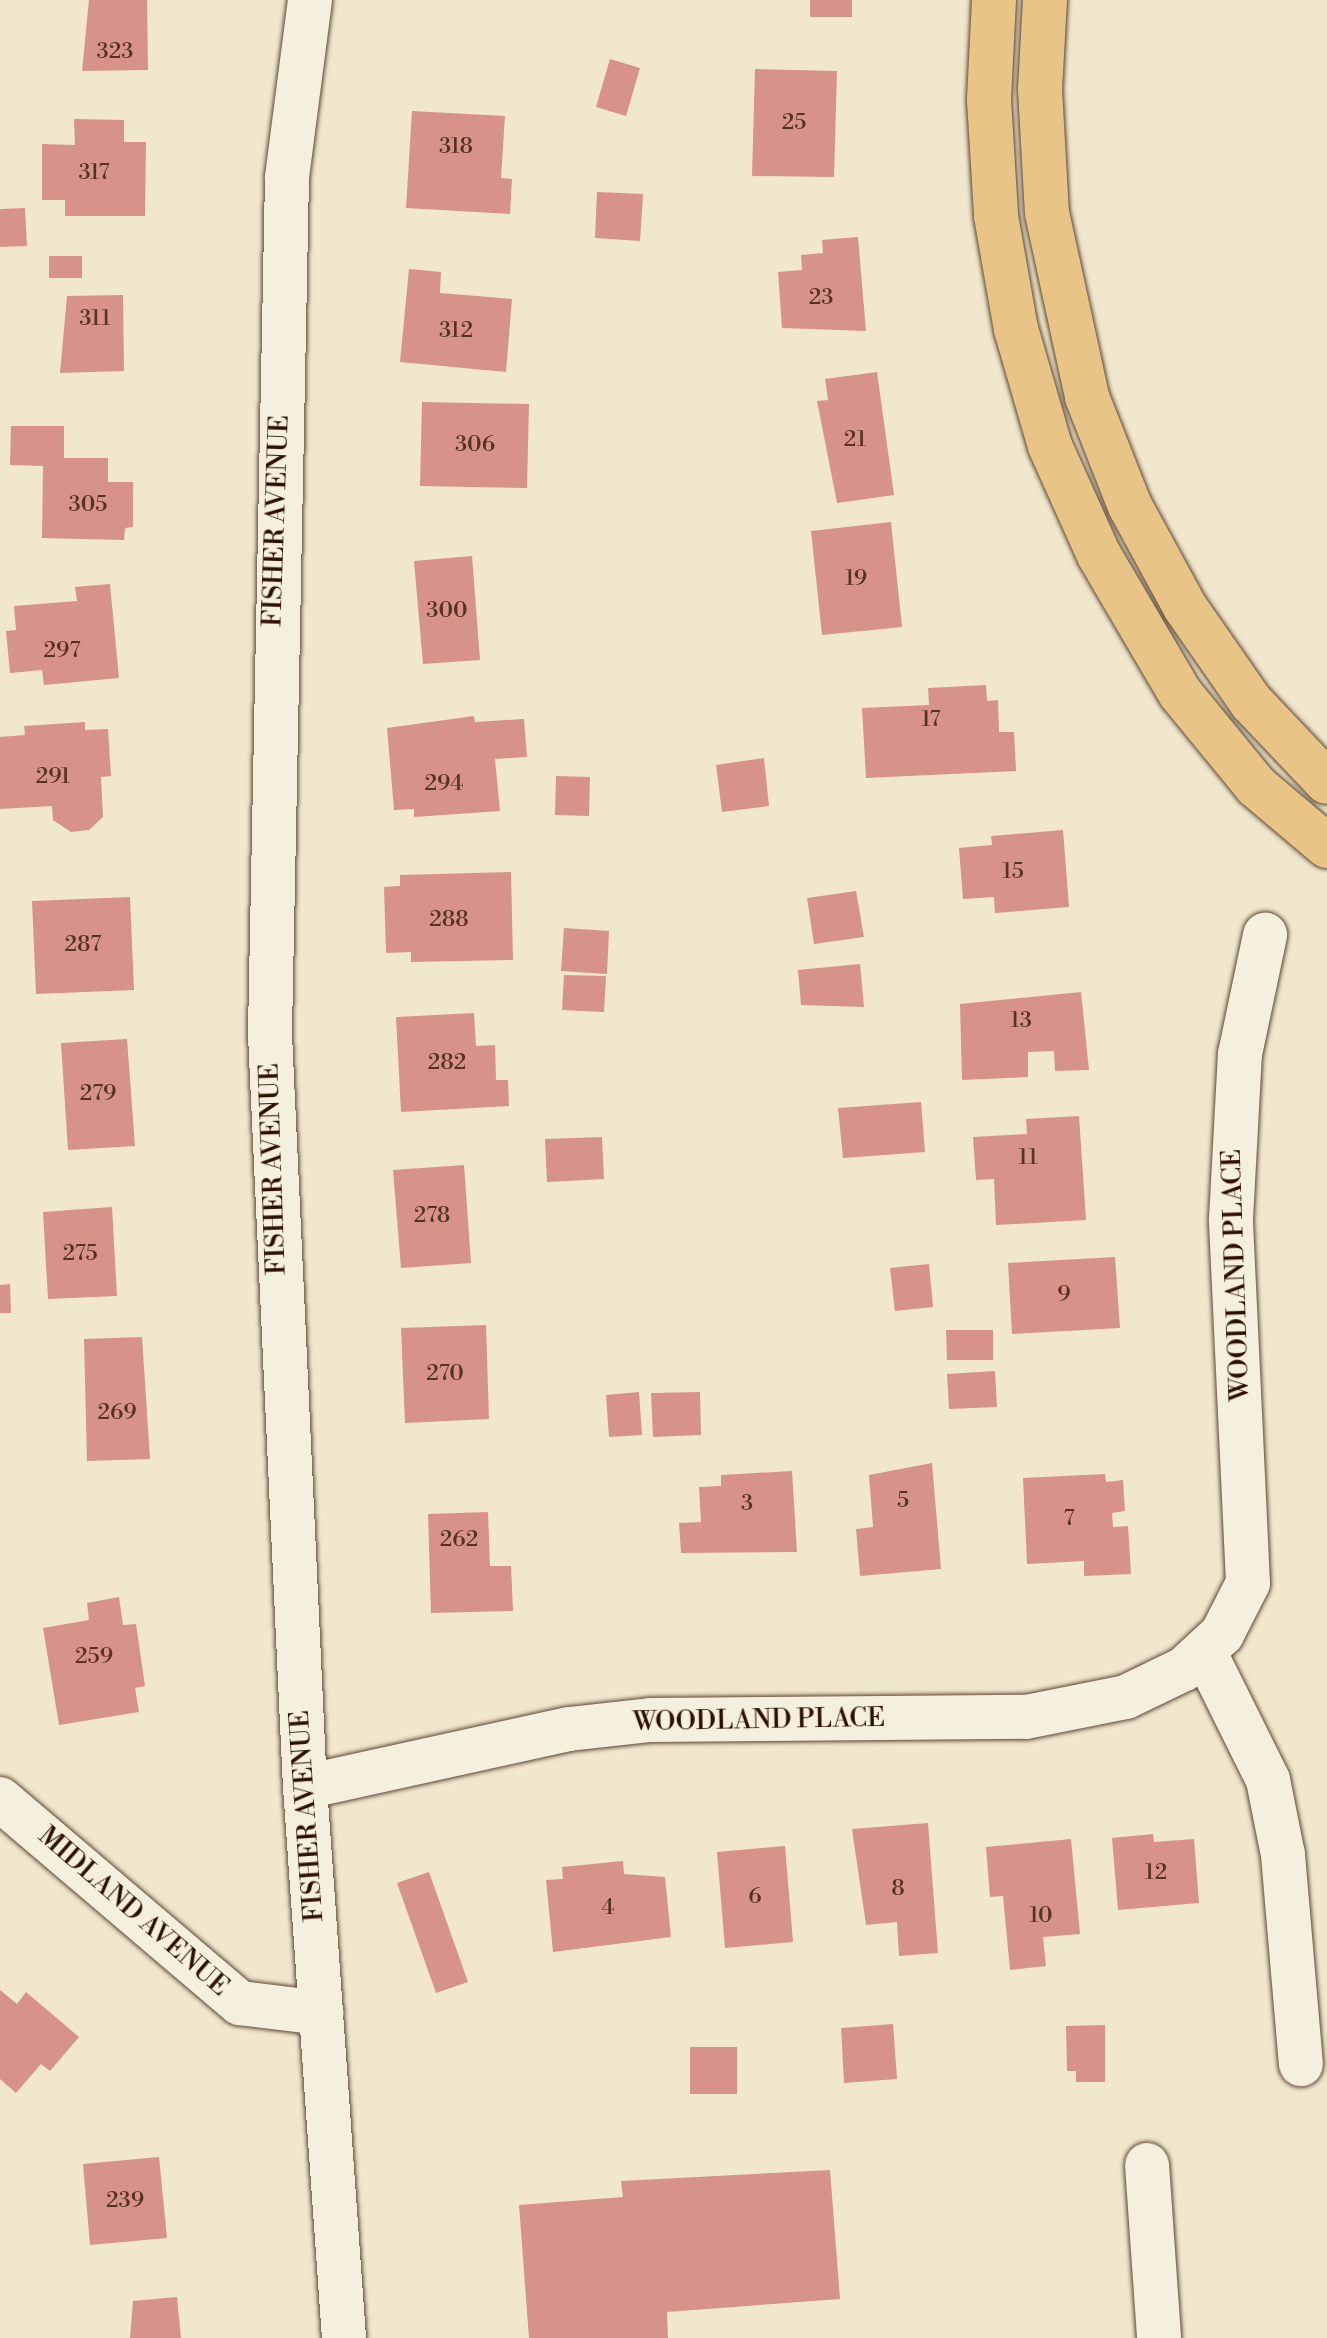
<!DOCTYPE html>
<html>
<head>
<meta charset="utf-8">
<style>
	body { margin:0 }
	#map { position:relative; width:1327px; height:2338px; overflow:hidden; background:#f0e7cd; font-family:"Libre Bodoni",serif }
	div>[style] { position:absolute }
	.building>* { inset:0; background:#d79389 }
	.roads { filter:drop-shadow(0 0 2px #5d4634) drop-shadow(0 0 2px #5d4634) }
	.minor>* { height:44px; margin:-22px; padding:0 22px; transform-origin:22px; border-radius:22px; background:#f5efde }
	.highway>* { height:44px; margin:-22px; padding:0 22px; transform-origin:22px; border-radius:22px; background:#e8c486 }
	span { translate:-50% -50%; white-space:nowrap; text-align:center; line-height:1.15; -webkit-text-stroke:6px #f5efde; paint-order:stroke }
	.number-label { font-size:22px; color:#573123 }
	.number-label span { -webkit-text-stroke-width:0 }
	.street-label { font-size:26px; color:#2c1001 }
</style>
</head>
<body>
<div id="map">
	<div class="building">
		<div style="clip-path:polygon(89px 0,147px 0,148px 70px,82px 71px)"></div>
		<div style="clip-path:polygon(810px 0,852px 0,852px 17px,810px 17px)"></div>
		<div style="clip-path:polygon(610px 59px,640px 68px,626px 116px,596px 107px)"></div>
		<div style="clip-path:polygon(755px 69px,837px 71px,834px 177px,752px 176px)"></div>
		<div style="clip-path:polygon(412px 111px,505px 116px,501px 178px,512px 179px,510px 214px,406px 208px)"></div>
		<div style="clip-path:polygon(74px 119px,124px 120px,124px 142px,146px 142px,145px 216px,65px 216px,65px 200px,42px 200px,42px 144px,75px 145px)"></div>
		<div style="clip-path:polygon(597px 192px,643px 194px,640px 241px,595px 238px)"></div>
		<div style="clip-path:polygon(25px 208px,27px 246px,0 247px,0 209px)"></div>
		<div style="clip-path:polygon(858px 237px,866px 331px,782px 328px,778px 272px,802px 270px,801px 255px,823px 253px,822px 240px)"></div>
		<div style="clip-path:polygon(49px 256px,82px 256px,82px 278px,49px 278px)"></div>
		<div style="clip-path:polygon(409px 269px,441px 272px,440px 293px,512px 299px,506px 372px,400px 362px)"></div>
		<div style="clip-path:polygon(123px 295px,124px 371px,60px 373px,67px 296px)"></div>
		<div style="clip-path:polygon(877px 372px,894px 495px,837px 503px,817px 401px,828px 400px,825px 379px)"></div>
		<div style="clip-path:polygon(422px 402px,529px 404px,527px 488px,420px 486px)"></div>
		<div style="clip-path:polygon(11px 426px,64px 426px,64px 458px,108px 458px,108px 482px,133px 482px,133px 527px,125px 528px,124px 540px,42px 538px,43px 466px,10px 465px)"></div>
		<div style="clip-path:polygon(891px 522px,902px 627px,822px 635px,811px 531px)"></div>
		<div style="clip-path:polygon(472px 556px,480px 660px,423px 664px,414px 561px)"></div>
		<div style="clip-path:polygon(110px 584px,119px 678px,44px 685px,42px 670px,10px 673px,6px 631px,16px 630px,14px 606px,77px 601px,75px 587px)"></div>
		<div style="clip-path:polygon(986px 685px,987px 701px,998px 700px,999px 732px,1014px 732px,1016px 771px,866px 778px,862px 708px,929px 705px,928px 688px)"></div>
		<div style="clip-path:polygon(474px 716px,475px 722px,524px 719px,527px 757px,495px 759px,500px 811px,414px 817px,414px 809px,394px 810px,387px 728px)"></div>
		<div style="clip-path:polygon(85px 722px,85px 730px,108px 729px,111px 776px,101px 777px,103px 817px,89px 830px,71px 832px,53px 820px,52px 806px,0 809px,0 737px,25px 735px,24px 726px)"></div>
		<div style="clip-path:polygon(764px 758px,769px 806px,722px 812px,716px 765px)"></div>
		<div style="clip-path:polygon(556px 776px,590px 777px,589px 816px,555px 815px)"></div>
		<div style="clip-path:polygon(1063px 830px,1069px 907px,995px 913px,994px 897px,963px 899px,959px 848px,992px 845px,991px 836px)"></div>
		<div style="clip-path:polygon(511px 872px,513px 960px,411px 962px,411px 952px,386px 953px,384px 887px,400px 886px,400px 875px)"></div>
		<div style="clip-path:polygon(856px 891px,864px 937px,814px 944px,807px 898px)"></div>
		<div style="clip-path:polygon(130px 897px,134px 990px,36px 994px,32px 901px)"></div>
		<div style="clip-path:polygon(564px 928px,609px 931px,607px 974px,561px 971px)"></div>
		<div style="clip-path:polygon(860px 964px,864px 1007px,801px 1005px,798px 970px)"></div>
		<div style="clip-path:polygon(564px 975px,606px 976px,604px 1012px,562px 1010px)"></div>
		<div style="clip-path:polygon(1081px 992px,1089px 1070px,1055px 1071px,1054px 1051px,1028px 1052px,1028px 1077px,962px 1080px,960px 1004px)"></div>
		<div style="clip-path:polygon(474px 1013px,476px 1046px,495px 1045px,496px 1080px,508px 1080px,509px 1106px,401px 1112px,396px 1017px)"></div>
		<div style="clip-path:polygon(127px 1039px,135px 1146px,68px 1150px,61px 1043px)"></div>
		<div style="clip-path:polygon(921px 1102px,925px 1152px,843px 1158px,838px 1108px)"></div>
		<div style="clip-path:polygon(1079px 1116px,1086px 1220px,996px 1225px,994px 1179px,976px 1180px,973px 1137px,1027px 1134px,1026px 1119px)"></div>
		<div style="clip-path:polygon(602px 1137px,604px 1179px,547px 1182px,545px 1139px)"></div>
		<div style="clip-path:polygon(464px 1165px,471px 1263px,401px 1268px,393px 1170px)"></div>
		<div style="clip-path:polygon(112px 1207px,117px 1296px,48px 1299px,43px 1212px)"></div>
		<div style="clip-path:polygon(1115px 1257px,1120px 1328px,1012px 1334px,1008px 1263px)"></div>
		<div style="clip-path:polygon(929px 1264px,933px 1307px,895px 1311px,890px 1268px)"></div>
		<div style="clip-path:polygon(10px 1284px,11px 1313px,0 1313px,0 1285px)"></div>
		<div style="clip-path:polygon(486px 1325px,489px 1419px,405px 1423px,401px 1328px)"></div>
		<div style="clip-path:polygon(946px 1330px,993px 1330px,993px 1360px,947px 1360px)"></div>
		<div style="clip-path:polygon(142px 1337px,150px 1459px,87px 1461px,84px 1339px)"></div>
		<div style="clip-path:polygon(995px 1371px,997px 1407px,949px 1409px,947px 1374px)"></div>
		<div style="clip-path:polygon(639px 1392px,642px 1435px,609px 1437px,606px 1395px)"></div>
		<div style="clip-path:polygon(700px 1392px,701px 1435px,653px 1437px,651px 1393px)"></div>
		<div style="clip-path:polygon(932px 1463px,941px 1569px,860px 1576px,856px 1529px,873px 1527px,869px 1475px)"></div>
		<div style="clip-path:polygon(792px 1471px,797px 1552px,681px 1553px,679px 1523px,701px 1522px,699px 1487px,721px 1486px,721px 1475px)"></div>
		<div style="clip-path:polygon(1105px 1474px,1106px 1482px,1123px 1480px,1125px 1511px,1112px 1513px,1113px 1527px,1128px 1526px,1131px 1574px,1084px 1576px,1084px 1561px,1027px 1564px,1023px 1478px)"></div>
		<div style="clip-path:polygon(488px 1512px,490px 1566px,511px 1566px,513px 1611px,431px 1613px,428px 1514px)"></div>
		<div style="clip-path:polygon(119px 1597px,123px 1625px,136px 1624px,145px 1686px,135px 1688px,139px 1712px,59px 1725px,43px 1628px,89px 1620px,87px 1603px)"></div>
		<div style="clip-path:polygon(928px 1823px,938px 1953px,899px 1956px,897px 1922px,866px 1925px,852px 1829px)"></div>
		<div style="clip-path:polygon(1153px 1834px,1154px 1842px,1194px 1839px,1199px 1903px,1118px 1910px,1112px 1838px)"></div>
		<div style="clip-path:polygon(1071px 1839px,1080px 1934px,1043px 1937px,1046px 1966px,1010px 1970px,1003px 1896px,990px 1897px,986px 1847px)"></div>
		<div style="clip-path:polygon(785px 1846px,793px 1942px,725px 1948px,717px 1852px)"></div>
		<div style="clip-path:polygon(623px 1861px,624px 1874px,665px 1877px,671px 1937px,553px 1952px,546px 1880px,563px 1879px,562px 1867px)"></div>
		<div style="clip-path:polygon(429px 1872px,468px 1982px,436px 1993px,397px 1883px)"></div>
		<div style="clip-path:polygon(0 1990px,17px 2004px,26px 1992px,79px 2037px,50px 2071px,41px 2064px,16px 2093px,0 2079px)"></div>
		<div style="clip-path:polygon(893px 2024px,897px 2079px,844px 2083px,841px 2028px)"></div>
		<div style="clip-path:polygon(1105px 2025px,1105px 2082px,1076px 2082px,1076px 2071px,1067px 2071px,1066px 2026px)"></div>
		<div style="clip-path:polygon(690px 2047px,737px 2047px,737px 2094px,690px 2094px)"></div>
		<div style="clip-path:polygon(159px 2157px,167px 2238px,90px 2245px,83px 2164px)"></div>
		<div style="clip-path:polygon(830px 2170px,840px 2299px,667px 2312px,668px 2338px,529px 2338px,519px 2205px,623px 2197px,621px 2181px)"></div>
		<div style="clip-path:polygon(177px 2297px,181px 2338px,130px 2338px,133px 2301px)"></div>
	</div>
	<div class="roads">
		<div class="minor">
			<div style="left:310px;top:0;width:179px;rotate:97.4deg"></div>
			<div style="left:287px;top:178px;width:857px;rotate:91.14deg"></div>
			<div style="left:270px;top:1035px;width:753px;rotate:87.34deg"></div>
			<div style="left:305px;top:1787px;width:552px;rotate:85.95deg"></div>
			<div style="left:1204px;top:1651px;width:144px;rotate:63.6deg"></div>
			<div style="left:1268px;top:1780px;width:76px;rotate:78.7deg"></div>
			<div style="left:1283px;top:1855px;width:210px;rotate:85.1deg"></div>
			<div style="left:305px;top:1787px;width:270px;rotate:-12.4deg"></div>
			<div style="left:569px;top:1729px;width:82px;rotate:-6.3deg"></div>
			<div style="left:651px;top:1720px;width:375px;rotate:-0.5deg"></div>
			<div style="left:1026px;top:1717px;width:102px;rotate:-11.3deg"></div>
			<div style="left:1126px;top:1697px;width:64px;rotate:-25.8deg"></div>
			<div style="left:1184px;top:1669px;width:52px;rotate:-42.6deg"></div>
			<div style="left:1222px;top:1634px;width:57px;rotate:-63deg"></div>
			<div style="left:1248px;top:1583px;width:364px;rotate:-92.7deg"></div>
			<div style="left:1231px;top:1219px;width:165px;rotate:-86.9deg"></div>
			<div style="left:1240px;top:1054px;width:122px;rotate:-78.1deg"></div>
			<div style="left:0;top:1799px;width:315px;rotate:40.4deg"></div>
			<div style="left:240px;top:2003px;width:82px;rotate:7deg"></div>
			<div style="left:1147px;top:2165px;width:173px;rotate:86deg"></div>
		</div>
		<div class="highway">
			<div style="left:994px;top:0;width:100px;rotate:92.9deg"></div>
			<div style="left:989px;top:100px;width:116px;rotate:86.5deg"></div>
			<div style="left:996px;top:216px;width:115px;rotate:80deg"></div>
			<div style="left:1016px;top:329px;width:122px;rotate:73.8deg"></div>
			<div style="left:1050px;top:446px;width:120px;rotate:65.8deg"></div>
			<div style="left:1099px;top:555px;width:160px;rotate:59.6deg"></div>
			<div style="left:1180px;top:693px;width:120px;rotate:50.7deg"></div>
			<div style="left:1256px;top:786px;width:93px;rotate:40.2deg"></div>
			<div style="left:1045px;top:0;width:89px;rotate:93.2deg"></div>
			<div style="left:1040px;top:89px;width:124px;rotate:86.8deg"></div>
			<div style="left:1047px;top:213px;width:188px;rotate:77.7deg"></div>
			<div style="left:1087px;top:397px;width:117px;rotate:68.5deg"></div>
			<div style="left:1130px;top:506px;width:115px;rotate:61.4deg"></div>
			<div style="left:1185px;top:607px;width:116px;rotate:55.2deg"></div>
			<div style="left:1251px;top:702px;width:110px;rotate:46.5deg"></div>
		</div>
	</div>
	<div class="number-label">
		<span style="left:115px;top:52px">323</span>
		<span style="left:794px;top:123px">25</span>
		<span style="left:456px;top:147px">318</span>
		<span style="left:94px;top:173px">317</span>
		<span style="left:821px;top:298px">23</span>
		<span style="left:95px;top:319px">311</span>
		<span style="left:456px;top:331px">312</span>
		<span style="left:855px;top:440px">21</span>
		<span style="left:475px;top:445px">306</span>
		<span style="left:88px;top:505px">305</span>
		<span style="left:856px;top:579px">19</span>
		<span style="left:447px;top:611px">300</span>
		<span style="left:62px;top:651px">297</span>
		<span style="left:931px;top:720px">17</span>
		<span style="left:53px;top:777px">291</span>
		<span style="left:444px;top:784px">294</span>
		<span style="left:1013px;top:872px">15</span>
		<span style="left:449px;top:920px">288</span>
		<span style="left:83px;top:945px">287</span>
		<span style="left:1021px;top:1021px">13</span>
		<span style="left:447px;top:1063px">282</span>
		<span style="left:98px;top:1094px">279</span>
		<span style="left:1028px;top:1158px">11</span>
		<span style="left:432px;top:1216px">278</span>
		<span style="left:80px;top:1254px">275</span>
		<span style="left:1064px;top:1295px">9</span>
		<span style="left:445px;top:1374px">270</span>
		<span style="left:117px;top:1413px">269</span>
		<span style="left:903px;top:1501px">5</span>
		<span style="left:747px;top:1504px">3</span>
		<span style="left:1069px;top:1519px">7</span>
		<span style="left:459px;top:1540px">262</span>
		<span style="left:94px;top:1657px">259</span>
		<span style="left:1156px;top:1873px">12</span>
		<span style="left:898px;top:1889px">8</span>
		<span style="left:755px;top:1897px">6</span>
		<span style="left:608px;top:1908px">4</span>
		<span style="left:1041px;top:1916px">10</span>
		<span style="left:125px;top:2201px">239</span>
	</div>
	<div class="street-label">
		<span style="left:277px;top:521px;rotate:-88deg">FISHER AVENUE</span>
		<span style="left:274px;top:1169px;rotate:-92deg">FISHER AVENUE</span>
		<span style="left:1237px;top:1275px;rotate:-92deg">WOODLAND PLACE</span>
		<span style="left:759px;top:1721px;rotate:-1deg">WOODLAND PLACE</span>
		<span style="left:308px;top:1816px;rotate:-94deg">FISHER AVENUE</span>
		<span style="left:133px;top:1912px;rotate:41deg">MIDLAND AVENUE</span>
	</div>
</div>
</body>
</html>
